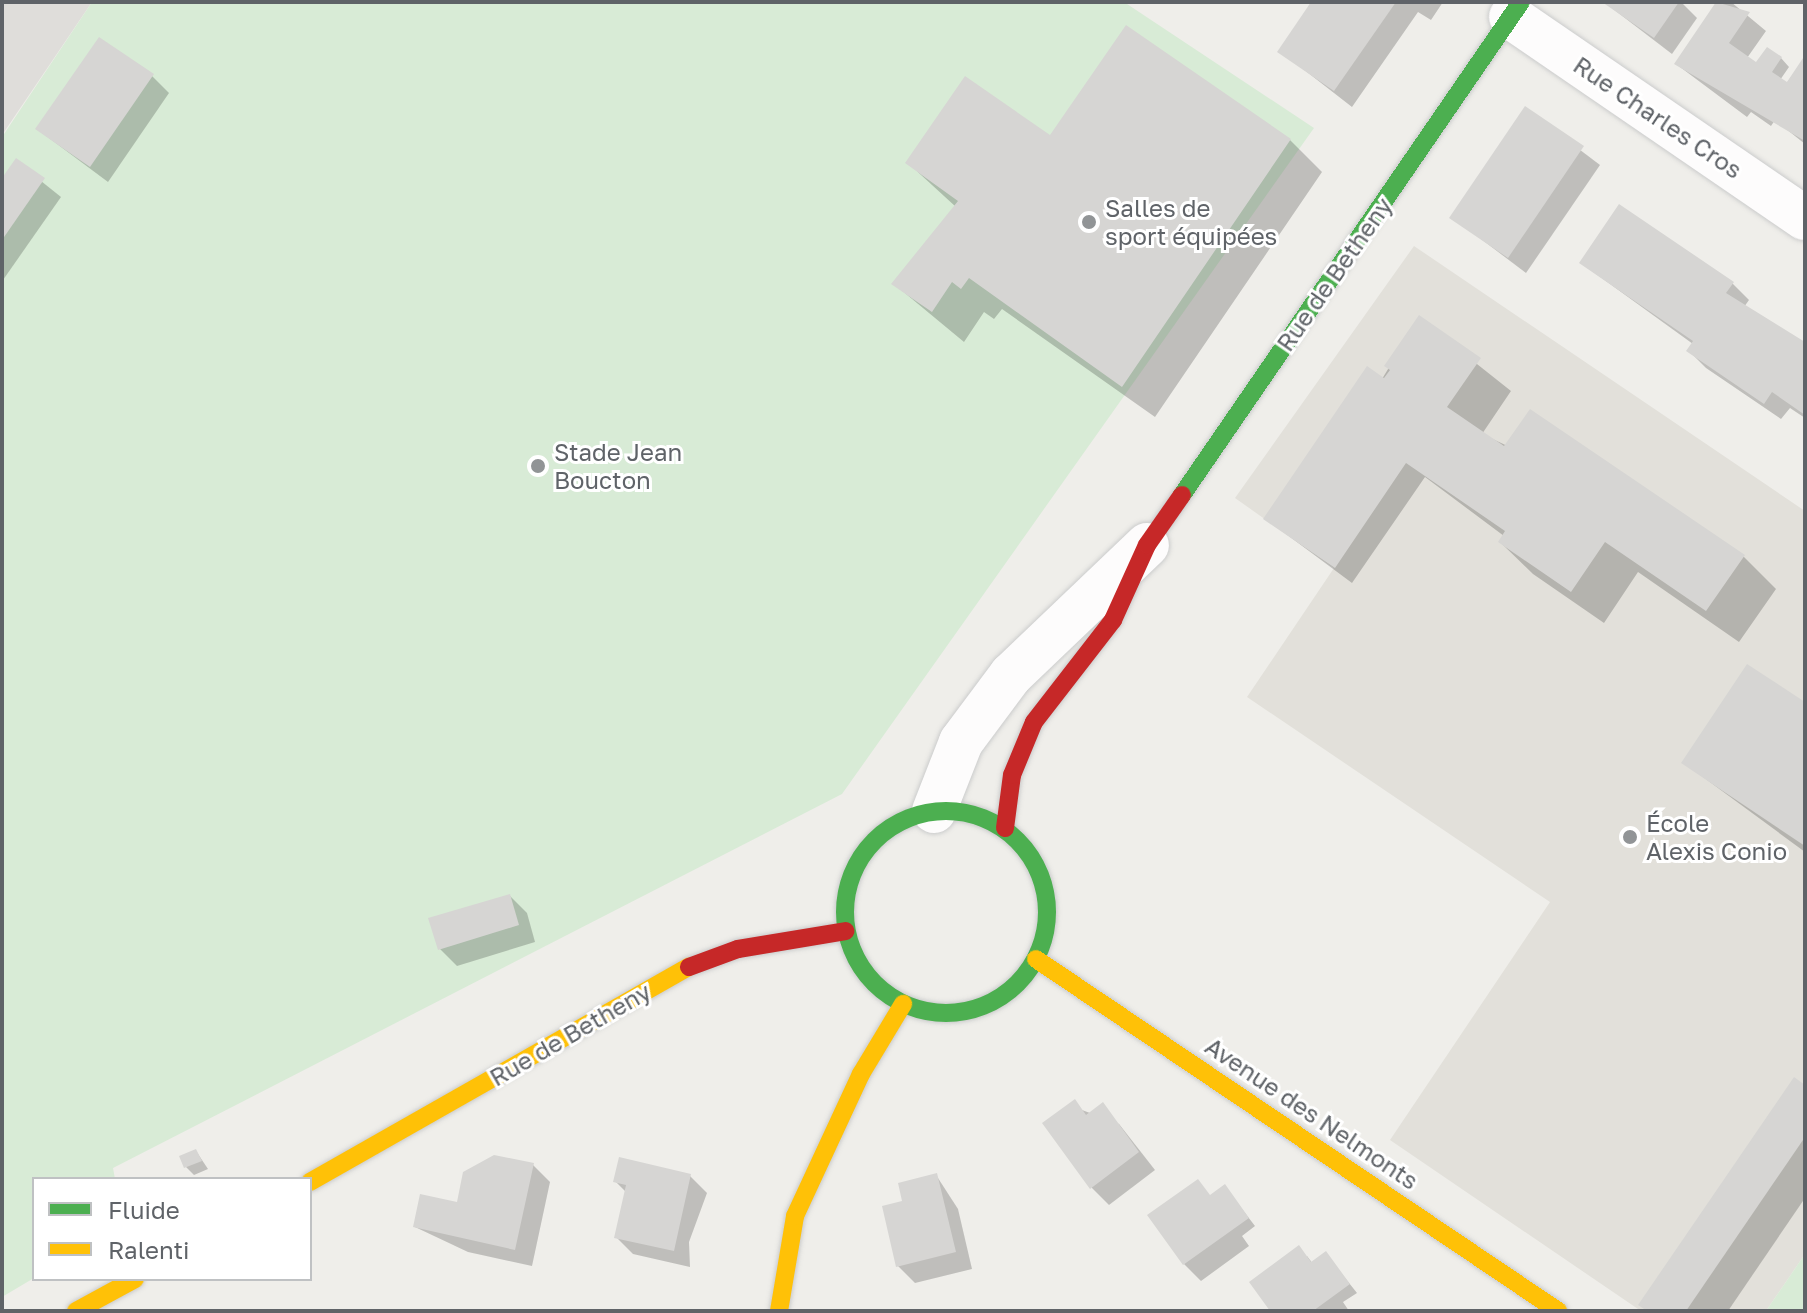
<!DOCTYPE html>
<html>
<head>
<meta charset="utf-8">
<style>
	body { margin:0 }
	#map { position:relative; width:1807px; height:1313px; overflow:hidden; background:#efeeea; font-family:"Golos Text",sans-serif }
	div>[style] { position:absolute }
	.industrial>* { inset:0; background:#dfddda }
	.education>* { inset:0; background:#e2e0da }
	.green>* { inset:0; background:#d8ebd6 }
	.shadow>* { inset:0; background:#0003 }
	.building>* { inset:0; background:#d6d5d3 }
	.roads { filter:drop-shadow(0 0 2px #cbcccc) drop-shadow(0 0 2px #cbcccc) }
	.street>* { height:44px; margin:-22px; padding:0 22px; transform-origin:22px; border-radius:22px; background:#fdfcfc }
	.fast>* { height:18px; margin:-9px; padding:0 9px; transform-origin:9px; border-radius:9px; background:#4caf50 }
	.fast>.ring { margin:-9px; padding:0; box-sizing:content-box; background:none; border:18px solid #4caf50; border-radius:50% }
	.slow>* { height:18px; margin:-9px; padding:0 9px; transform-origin:9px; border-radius:9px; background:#ffc107 }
	.jam>* { height:18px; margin:-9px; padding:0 9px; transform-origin:9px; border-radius:9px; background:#c62828 }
	.dots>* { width:22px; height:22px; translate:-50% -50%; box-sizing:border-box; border:4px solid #fff; border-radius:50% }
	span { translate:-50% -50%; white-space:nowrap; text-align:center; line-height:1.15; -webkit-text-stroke:6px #fff; paint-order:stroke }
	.street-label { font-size:24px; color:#5f6368 }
	.poi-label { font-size:24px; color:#5f6368 }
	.left { translate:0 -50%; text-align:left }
	.frame { position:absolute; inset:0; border:4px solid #5f6368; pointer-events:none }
	.legend { position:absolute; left:32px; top:1177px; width:280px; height:104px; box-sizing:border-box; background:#fff; border:2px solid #bfc1c3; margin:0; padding:10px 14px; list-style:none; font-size:24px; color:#5f6368 }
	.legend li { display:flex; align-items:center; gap:16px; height:40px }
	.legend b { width:40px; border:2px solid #bfc1c3 }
</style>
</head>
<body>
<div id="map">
	<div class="industrial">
		<div style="clip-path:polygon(2px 2px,92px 2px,2px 135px)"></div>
	</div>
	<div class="education">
		<div style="clip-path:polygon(1414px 246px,1805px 511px,1805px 1254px,1766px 1311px,1641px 1311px,1390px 1140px,1550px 902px,1247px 697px,1334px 568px,1235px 498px)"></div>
	</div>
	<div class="green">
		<div style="clip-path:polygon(92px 2px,1124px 2px,1314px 128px,842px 794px,113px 1168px,115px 1179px,34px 1179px,34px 1278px,2px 1297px,2px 137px)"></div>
		<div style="clip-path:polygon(1805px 1254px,1805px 1311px,1766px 1311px)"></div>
	</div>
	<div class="shadow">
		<div style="clip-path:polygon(1314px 2px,1443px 2px,1431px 20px,1418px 12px,1352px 107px,1280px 51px)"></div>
		<div style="clip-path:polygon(1604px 2px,1681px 2px,1697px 18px,1672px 54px)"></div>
		<div style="clip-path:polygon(1718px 2px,1731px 2px,1766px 31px,1747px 58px,1757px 65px,1781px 58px,1789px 67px,1780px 80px,1786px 84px,1805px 58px,1805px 144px,1775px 120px,1771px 126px,1751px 112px,1747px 117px,1676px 64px)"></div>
		<div style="clip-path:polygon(152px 76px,169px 93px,108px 182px,37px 129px)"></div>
		<div style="clip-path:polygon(1526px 109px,1600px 165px,1526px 273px,1452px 217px)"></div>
		<div style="clip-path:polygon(1050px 138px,1290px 140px,1322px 172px,1155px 417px,1002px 309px,994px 319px,984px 312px,964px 342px,894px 284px,956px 207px,908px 163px)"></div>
		<div style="clip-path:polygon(16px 161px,61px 197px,3px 280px,2px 181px)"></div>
		<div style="clip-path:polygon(1581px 263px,1732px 283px,1749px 300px,1744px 307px,1805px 345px,1805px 418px,1790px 408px,1781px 419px,1706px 368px,1689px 351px,1693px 344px)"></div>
		<div style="clip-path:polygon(1419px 318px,1511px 391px,1482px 434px,1744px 557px,1776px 589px,1739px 642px,1638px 572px,1604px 623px,1533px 574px,1500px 542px,1504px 536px,1425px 477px,1352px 583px,1266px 519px,1382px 379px)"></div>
		<div style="clip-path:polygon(1805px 705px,1805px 852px,1684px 763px)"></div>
		<div style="clip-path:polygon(510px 896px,527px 913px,535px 942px,457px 966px,440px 949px)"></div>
		<div style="clip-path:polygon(1805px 1087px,1805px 1198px,1728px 1311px,1647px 1311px)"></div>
		<div style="clip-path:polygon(1082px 1110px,1119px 1124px,1155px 1170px,1109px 1205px,1092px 1188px)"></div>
		<div style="clip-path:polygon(196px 1151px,208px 1169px,194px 1175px,186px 1167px)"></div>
		<div style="clip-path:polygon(533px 1165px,550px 1182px,532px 1266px,468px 1252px,415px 1227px)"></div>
		<div style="clip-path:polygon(936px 1175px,958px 1209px,972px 1269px,915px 1283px,898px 1266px)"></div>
		<div style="clip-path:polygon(690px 1176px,707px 1193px,689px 1242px,690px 1267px,633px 1254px,616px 1237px,626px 1192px,615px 1181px)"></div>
		<div style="clip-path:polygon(1225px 1187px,1255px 1226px,1242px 1236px,1249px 1246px,1201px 1281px,1184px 1264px,1211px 1197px)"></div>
		<div style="clip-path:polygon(1326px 1254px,1357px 1293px,1343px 1302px,1349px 1311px,1272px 1311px,1307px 1256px,1313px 1264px)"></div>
	</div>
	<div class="building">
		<div style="clip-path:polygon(1311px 2px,1396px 2px,1334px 91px,1277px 52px)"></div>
		<div style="clip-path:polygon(1602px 2px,1679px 2px,1654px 38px)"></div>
		<div style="clip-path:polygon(1716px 2px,1750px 12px,1729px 43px,1756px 62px,1767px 47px,1782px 57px,1772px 72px,1787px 82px,1805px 55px,1805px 141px,1674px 64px)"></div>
		<div style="clip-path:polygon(1126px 25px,1291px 139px,1122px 387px,969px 278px,961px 289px,952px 282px,932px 312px,891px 284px,958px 201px,905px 163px,965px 76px,1050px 135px)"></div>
		<div style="clip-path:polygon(99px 37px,154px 74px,90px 167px,35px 129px)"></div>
		<div style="clip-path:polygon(1525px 106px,1584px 146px,1508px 258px,1449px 218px)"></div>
		<div style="clip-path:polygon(16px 158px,45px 178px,2px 240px,2px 178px)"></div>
		<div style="clip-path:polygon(1619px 204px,1734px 282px,1726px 293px,1805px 342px,1805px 415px,1772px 392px,1764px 404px,1686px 351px,1693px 341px,1579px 263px)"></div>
		<div style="clip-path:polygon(1419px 315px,1481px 358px,1447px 407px,1504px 446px,1530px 409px,1745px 555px,1706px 611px,1605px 542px,1571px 592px,1498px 542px,1505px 531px,1406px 463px,1335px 568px,1263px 519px,1367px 366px,1384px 378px,1390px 370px,1384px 366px)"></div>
		<div style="clip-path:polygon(1747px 664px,1805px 702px,1805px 846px,1681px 763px)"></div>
		<div style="clip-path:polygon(510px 894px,519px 925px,438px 950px,428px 918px)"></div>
		<div style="clip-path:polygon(1794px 1077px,1805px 1085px,1805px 1137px,1686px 1311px,1647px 1311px,1638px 1305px)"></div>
		<div style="clip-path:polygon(1075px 1099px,1086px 1115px,1103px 1102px,1139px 1152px,1090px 1189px,1042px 1123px)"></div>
		<div style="clip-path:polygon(196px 1149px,202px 1161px,184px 1168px,179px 1156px)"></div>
		<div style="clip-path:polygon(494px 1155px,534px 1163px,515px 1250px,413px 1227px,420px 1194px,457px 1202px,463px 1172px)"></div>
		<div style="clip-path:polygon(619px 1157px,691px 1174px,674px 1251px,614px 1238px,626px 1185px,613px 1182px)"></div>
		<div style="clip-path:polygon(937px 1173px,956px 1252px,896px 1267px,882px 1206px,902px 1201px,898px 1183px)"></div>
		<div style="clip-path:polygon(1198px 1179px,1210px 1195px,1225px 1184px,1249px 1218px,1183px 1265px,1147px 1215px)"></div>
		<div style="clip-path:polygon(1299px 1245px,1311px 1262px,1326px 1251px,1350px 1284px,1313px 1311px,1270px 1311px,1249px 1282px)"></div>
	</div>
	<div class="roads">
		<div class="street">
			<div style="left:1511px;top:17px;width:356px;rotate:34.4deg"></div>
			<div style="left:934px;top:811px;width:74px;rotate:-68.6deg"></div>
			<div style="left:961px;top:742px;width:84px;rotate:-53.3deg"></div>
			<div style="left:1011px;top:675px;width:188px;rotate:-43.7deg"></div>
		</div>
		<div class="fast">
			<div style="left:1182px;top:495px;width:598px;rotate:-55.49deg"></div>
			<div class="ring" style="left:845px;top:811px;width:184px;height:184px"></div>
		</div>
		<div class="slow">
			<div style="left:1036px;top:959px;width:630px;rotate:33.99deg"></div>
			<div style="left:310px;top:1182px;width:436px;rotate:-29.6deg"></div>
			<div style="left:76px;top:1311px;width:67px;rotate:-28.5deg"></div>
			<div style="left:779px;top:1311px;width:96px;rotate:-80.4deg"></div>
			<div style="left:795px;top:1216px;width:157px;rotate:-65.1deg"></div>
			<div style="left:861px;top:1074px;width:82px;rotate:-59deg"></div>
		</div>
		<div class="jam">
			<div style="left:1005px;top:828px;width:53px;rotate:-82.5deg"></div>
			<div style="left:1012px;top:775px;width:57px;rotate:-67.5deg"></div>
			<div style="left:1034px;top:722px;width:129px;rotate:-52.2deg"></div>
			<div style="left:1113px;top:620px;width:82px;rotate:-65.6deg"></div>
			<div style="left:1147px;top:545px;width:61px;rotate:-55deg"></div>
			<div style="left:689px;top:967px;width:52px;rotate:-20.2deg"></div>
			<div style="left:738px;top:949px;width:109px;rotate:-9.5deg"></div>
		</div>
	</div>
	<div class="dots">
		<div style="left:1089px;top:222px;background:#919496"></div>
		<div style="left:538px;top:466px;background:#919496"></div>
		<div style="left:1630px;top:837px;background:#919496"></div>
	</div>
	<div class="street-label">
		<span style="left:1658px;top:117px;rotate:34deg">Rue Charles Cros</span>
		<span style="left:1334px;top:274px;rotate:-55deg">Rue de Betheny</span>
		<span style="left:570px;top:1034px;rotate:-30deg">Rue de Betheny</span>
		<span style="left:1312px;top:1113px;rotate:34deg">Avenue des Nelmonts</span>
	</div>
	<div class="poi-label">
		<span class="left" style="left:1105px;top:222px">Salles de<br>sport équipées</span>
		<span class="left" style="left:554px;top:466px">Stade Jean<br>Boucton</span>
		<span class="left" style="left:1646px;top:837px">École<br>Alexis Conio</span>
	</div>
	<div class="frame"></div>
	<ul class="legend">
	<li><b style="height:10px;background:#4caf50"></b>Fluide</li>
	<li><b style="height:10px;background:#ffc107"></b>Ralenti</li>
	</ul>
</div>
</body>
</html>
